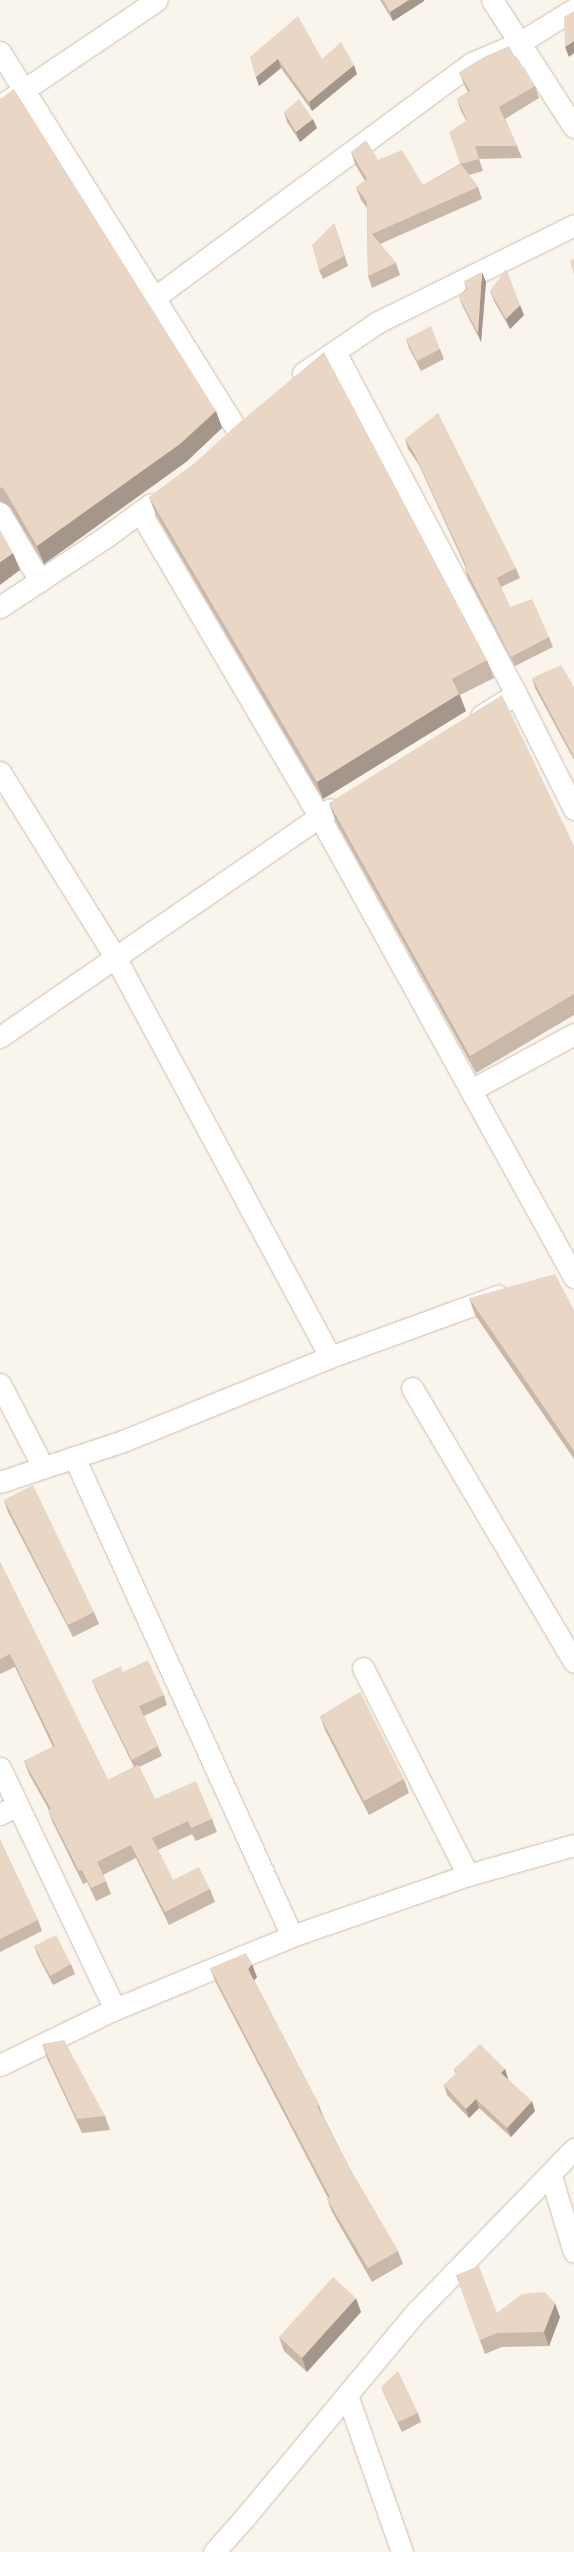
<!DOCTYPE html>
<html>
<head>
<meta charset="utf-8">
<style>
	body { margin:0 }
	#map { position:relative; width:574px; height:2552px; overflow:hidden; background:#faf5ec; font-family:"Space Grotesk",sans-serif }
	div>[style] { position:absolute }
	.roads { filter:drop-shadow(0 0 1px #ccbeb2) drop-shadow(0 0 1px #ccbeb2) }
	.street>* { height:21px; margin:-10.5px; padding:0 10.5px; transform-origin:10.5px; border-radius:10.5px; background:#fff }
	.wall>* { inset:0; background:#c9b8a9 }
	.shaded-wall>* { inset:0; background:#a4968a }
	.building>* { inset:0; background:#ead6c5 }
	span { translate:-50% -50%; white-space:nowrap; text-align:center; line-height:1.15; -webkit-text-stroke:4px #fdf9f2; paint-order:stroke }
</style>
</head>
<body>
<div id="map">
	<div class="roads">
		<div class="street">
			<div style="left:492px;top:0;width:151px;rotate:57.2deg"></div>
			<div style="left:0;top:52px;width:448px;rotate:57.9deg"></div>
			<div style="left:0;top:106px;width:189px;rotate:-34deg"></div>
			<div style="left:154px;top:298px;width:395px;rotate:-36.5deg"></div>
			<div style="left:472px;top:63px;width:51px;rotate:-23.1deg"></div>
			<div style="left:519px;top:43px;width:65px;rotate:-31.7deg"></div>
			<div style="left:335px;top:352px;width:387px;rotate:62.1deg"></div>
			<div style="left:516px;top:694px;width:129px;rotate:63.2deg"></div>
			<div style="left:303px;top:373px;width:91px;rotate:-34.2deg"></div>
			<div style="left:378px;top:322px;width:219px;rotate:-26.3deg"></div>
			<div style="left:140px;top:512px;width:353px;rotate:59.5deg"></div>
			<div style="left:319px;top:816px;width:527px;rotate:61.05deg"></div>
			<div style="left:0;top:513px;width:79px;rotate:59.5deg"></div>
			<div style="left:0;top:607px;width:128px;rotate:-33.6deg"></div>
			<div style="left:107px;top:536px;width:54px;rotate:-36deg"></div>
			<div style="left:481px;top:716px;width:41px;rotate:-32.2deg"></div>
			<div style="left:0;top:772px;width:218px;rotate:58.1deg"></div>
			<div style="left:115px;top:957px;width:454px;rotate:61.7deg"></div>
			<div style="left:0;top:1037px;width:401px;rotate:-34.6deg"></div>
			<div style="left:471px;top:1090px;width:117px;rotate:-28.5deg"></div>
			<div style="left:0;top:1384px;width:93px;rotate:62.6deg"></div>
			<div style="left:412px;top:1388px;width:318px;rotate:59.4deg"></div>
			<div style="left:74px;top:1457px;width:526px;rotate:65.53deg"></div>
			<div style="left:0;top:1482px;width:130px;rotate:-18.4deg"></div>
			<div style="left:123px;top:1441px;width:223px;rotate:-22.1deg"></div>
			<div style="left:330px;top:1357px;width:179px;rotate:-20deg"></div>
			<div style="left:363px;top:1668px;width:232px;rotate:63.1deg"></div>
			<div style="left:0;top:1768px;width:267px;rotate:64.5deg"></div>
			<div style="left:0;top:1814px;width:20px;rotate:-27deg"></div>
			<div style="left:0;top:2065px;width:128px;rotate:-26deg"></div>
			<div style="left:115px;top:2009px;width:191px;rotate:-22.4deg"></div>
			<div style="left:292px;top:1936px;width:186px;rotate:-19.1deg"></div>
			<div style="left:468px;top:1875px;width:110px;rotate:-15.8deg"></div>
			<div style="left:551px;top:2176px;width:79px;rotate:73.2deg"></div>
			<div style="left:347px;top:2395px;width:166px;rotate:70.7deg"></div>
			<div style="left:214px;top:2552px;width:48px;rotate:-48.4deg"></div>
			<div style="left:246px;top:2516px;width:267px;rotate:-50.2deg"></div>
			<div style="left:417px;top:2311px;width:226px;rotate:-45.9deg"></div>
		</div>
	</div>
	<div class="wall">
		<div style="clip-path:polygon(380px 0,424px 0,424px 1px,393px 21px)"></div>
		<div style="clip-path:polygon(250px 57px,322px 59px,357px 74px,312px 111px,281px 68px,259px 86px,256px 77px)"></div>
		<div style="clip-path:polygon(522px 69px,535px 86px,539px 98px,505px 119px,517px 146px,522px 158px,479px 159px,483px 171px,469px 175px,478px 187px,482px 199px,380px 244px,396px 263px,400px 275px,372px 288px,368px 276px,367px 208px,361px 200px,356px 187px,365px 181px,355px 164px,351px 152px,378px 160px,423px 185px,460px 164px,466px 120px,461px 111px,457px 99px,468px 92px,464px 84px,459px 72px)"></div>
		<div style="clip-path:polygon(0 99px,216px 411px,222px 428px,186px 462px,44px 564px,10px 507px,0 501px)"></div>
		<div style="clip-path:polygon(284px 112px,317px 128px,300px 142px,287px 122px)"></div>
		<div style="clip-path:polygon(334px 223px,348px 266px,323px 279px,319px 270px)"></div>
		<div style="clip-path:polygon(464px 281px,486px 282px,481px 342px,463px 307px,459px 297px,466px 288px)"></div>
		<div style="clip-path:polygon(490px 291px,524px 315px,510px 329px,494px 301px)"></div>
		<div style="clip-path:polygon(406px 339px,440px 349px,444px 359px,421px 371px,409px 348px)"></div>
		<div style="clip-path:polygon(405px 439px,516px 568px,520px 578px,501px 587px,510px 607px,549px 637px,553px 647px,515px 666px,468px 578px,465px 568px,466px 568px,419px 465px,408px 449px)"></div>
		<div style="clip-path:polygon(149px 497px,487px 660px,494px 678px,460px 695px,466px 711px,323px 799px,156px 515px)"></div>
		<div style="clip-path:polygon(532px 678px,574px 687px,574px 760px,535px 688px)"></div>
		<div style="clip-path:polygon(329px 803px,574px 846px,574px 1015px,476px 1073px,335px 820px)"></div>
		<div style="clip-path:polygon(469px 1298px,574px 1310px,574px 1459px,475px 1315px)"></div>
		<div style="clip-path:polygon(4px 1500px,94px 1612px,99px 1624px,73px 1637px,8px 1512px)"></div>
		<div style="clip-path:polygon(0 1562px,108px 1780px,134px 1767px,96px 1690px,92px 1680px,123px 1672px,164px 1695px,167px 1705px,144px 1716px,158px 1746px,162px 1756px,139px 1767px,155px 1799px,212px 1819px,217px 1832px,196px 1841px,192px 1834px,158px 1850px,173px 1880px,210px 1889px,215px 1902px,169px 1925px,136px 1858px,103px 1875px,106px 1881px,111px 1894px,96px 1901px,87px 1882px,83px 1884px,53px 1823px,48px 1810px,49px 1810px,29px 1774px,24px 1761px,53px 1747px,15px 1667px,0 1674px)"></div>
		<div style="clip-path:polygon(320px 1716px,404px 1779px,409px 1793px,369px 1815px,325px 1730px)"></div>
		<div style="clip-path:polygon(0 1840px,38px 1920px,42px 1931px,0 1952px)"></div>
		<div style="clip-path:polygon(34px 1946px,71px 1964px,75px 1974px,53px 1985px,38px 1956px)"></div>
		<div style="clip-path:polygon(210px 1968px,257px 1977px,254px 1980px,319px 2105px,324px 2118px,350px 2169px,398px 2251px,403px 2264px,372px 2282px,332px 2212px,327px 2199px,328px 2198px,215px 1981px)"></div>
		<div style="clip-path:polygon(42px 2044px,105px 2116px,110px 2130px,82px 2133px,47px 2058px)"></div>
		<div style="clip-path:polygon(454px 2069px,505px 2069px,508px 2079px,535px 2111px,511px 2137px,479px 2108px,469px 2118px,447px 2095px,444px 2085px,456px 2074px)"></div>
		<div style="clip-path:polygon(456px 2275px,497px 2313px,560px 2317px,549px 2346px,502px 2347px,485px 2354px)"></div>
		<div style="clip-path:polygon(361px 2312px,307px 2372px,284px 2351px,279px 2337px)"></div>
		<div style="clip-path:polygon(381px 2387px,418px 2413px,421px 2422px,402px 2432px,385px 2396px)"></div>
	</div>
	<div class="shaded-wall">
		<div style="clip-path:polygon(409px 0,424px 0,424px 1px,393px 21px,390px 12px)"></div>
		<div style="clip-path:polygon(574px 41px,574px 53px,569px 57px,565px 47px)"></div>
		<div style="clip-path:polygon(278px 59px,281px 68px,259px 86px,256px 77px)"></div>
		<div style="clip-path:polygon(354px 65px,357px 74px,312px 111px,309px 102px)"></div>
		<div style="clip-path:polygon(313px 119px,317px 128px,300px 142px,296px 132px)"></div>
		<div style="clip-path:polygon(482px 272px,486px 282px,481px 342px,478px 333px)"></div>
		<div style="clip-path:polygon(520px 305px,524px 315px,510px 329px,506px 319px)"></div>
		<div style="clip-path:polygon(216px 411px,222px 428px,186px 462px,44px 564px,37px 546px)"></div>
		<div style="clip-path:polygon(13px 553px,20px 570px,0 585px,0 562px)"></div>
		<div style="clip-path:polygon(459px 694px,466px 711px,323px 799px,317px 782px)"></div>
		<div style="clip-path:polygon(252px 1964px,257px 1977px,253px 1982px,248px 1969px)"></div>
		<div style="clip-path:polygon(505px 2069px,508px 2079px,505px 2082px,501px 2073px)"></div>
		<div style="clip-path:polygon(476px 2099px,479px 2108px,469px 2118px,466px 2109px)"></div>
		<div style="clip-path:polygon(532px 2101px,535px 2111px,511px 2137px,507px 2128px)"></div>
		<div style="clip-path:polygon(356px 2298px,361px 2312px,307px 2372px,302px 2358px)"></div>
		<div style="clip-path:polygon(555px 2303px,560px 2317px,549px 2346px,544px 2332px)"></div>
	</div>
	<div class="building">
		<div style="clip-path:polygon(383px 0,409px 0,390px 12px)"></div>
		<div style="clip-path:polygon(574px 11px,574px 41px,565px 47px,564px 17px)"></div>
		<div style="clip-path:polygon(298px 16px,322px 59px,341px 42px,354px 65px,309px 102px,278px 59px,256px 77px,250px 57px)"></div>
		<div style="clip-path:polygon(509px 46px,522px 69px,524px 67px,535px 86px,499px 107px,517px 146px,475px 146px,479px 159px,460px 164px,449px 132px,467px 120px,457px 99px,470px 91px,459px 72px,484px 57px)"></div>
		<div style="clip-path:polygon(14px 89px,216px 411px,180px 444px,37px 546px,4px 489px,0 487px,0 99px)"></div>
		<div style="clip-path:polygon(299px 99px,313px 119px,296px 132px,284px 112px)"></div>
		<div style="clip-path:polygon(366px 140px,378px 160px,402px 150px,423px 185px,461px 164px,478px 187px,372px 234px,396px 263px,368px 276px,367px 202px,356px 187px,367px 179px,351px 152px)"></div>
		<div style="clip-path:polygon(334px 223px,344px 256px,319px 270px,312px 245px)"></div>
		<div style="clip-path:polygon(574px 259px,574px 275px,570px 261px)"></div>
		<div style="clip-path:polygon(506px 269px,520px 305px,506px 319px,490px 291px)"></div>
		<div style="clip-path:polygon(482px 272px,478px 333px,459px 297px,467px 288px,464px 281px)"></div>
		<div style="clip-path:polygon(431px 326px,440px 349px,417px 361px,406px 339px)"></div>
		<div style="clip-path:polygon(324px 352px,487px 660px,452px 679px,459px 694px,317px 782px,149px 497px,196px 462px,233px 428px)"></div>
		<div style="clip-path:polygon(438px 413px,516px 568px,497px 578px,510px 607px,532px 599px,549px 637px,511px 657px,465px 568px,467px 567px,415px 455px,405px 439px)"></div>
		<div style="clip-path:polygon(0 530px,13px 553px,0 562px)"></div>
		<div style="clip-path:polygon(561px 665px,574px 687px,574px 757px,532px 678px)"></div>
		<div style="clip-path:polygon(502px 695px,574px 846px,574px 994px,470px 1056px,329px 803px)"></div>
		<div style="clip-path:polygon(555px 1274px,574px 1310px,574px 1451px,469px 1298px)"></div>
		<div style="clip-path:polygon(33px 1485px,94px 1612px,68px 1625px,4px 1500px)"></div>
		<div style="clip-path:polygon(0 1562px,108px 1780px,138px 1765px,155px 1799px,196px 1781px,212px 1819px,191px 1828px,188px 1821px,152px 1838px,173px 1880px,199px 1867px,210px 1889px,165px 1912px,131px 1845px,97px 1862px,106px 1881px,91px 1888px,82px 1870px,79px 1871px,48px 1810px,51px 1809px,24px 1761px,55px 1746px,10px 1654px,0 1659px)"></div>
		<div style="clip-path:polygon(148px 1660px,164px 1695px,139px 1706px,158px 1746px,132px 1760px,92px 1680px,121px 1666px,123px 1672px)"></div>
		<div style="clip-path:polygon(360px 1692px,404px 1779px,364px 1801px,320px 1716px)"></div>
		<div style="clip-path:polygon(0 1840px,38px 1920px,0 1939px)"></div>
		<div style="clip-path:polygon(56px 1935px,71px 1964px,50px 1976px,34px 1946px)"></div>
		<div style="clip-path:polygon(246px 1953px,252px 1964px,248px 1969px,319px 2105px,317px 2106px,350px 2169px,398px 2251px,368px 2268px,327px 2199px,330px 2197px,210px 1968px)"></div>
		<div style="clip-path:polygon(64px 2040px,105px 2116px,77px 2119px,42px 2044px)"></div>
		<div style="clip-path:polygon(480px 2044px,505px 2069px,501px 2073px,532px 2101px,507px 2128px,476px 2099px,466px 2109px,444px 2085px,457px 2072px,454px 2069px)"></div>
		<div style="clip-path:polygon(479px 2266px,497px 2313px,522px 2294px,545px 2292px,555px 2303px,544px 2332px,497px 2333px,480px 2340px,456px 2275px)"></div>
		<div style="clip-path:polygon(333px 2277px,356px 2298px,302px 2358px,279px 2337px)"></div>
		<div style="clip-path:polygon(398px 2371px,418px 2413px,398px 2422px,381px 2387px)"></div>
	</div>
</div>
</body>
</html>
